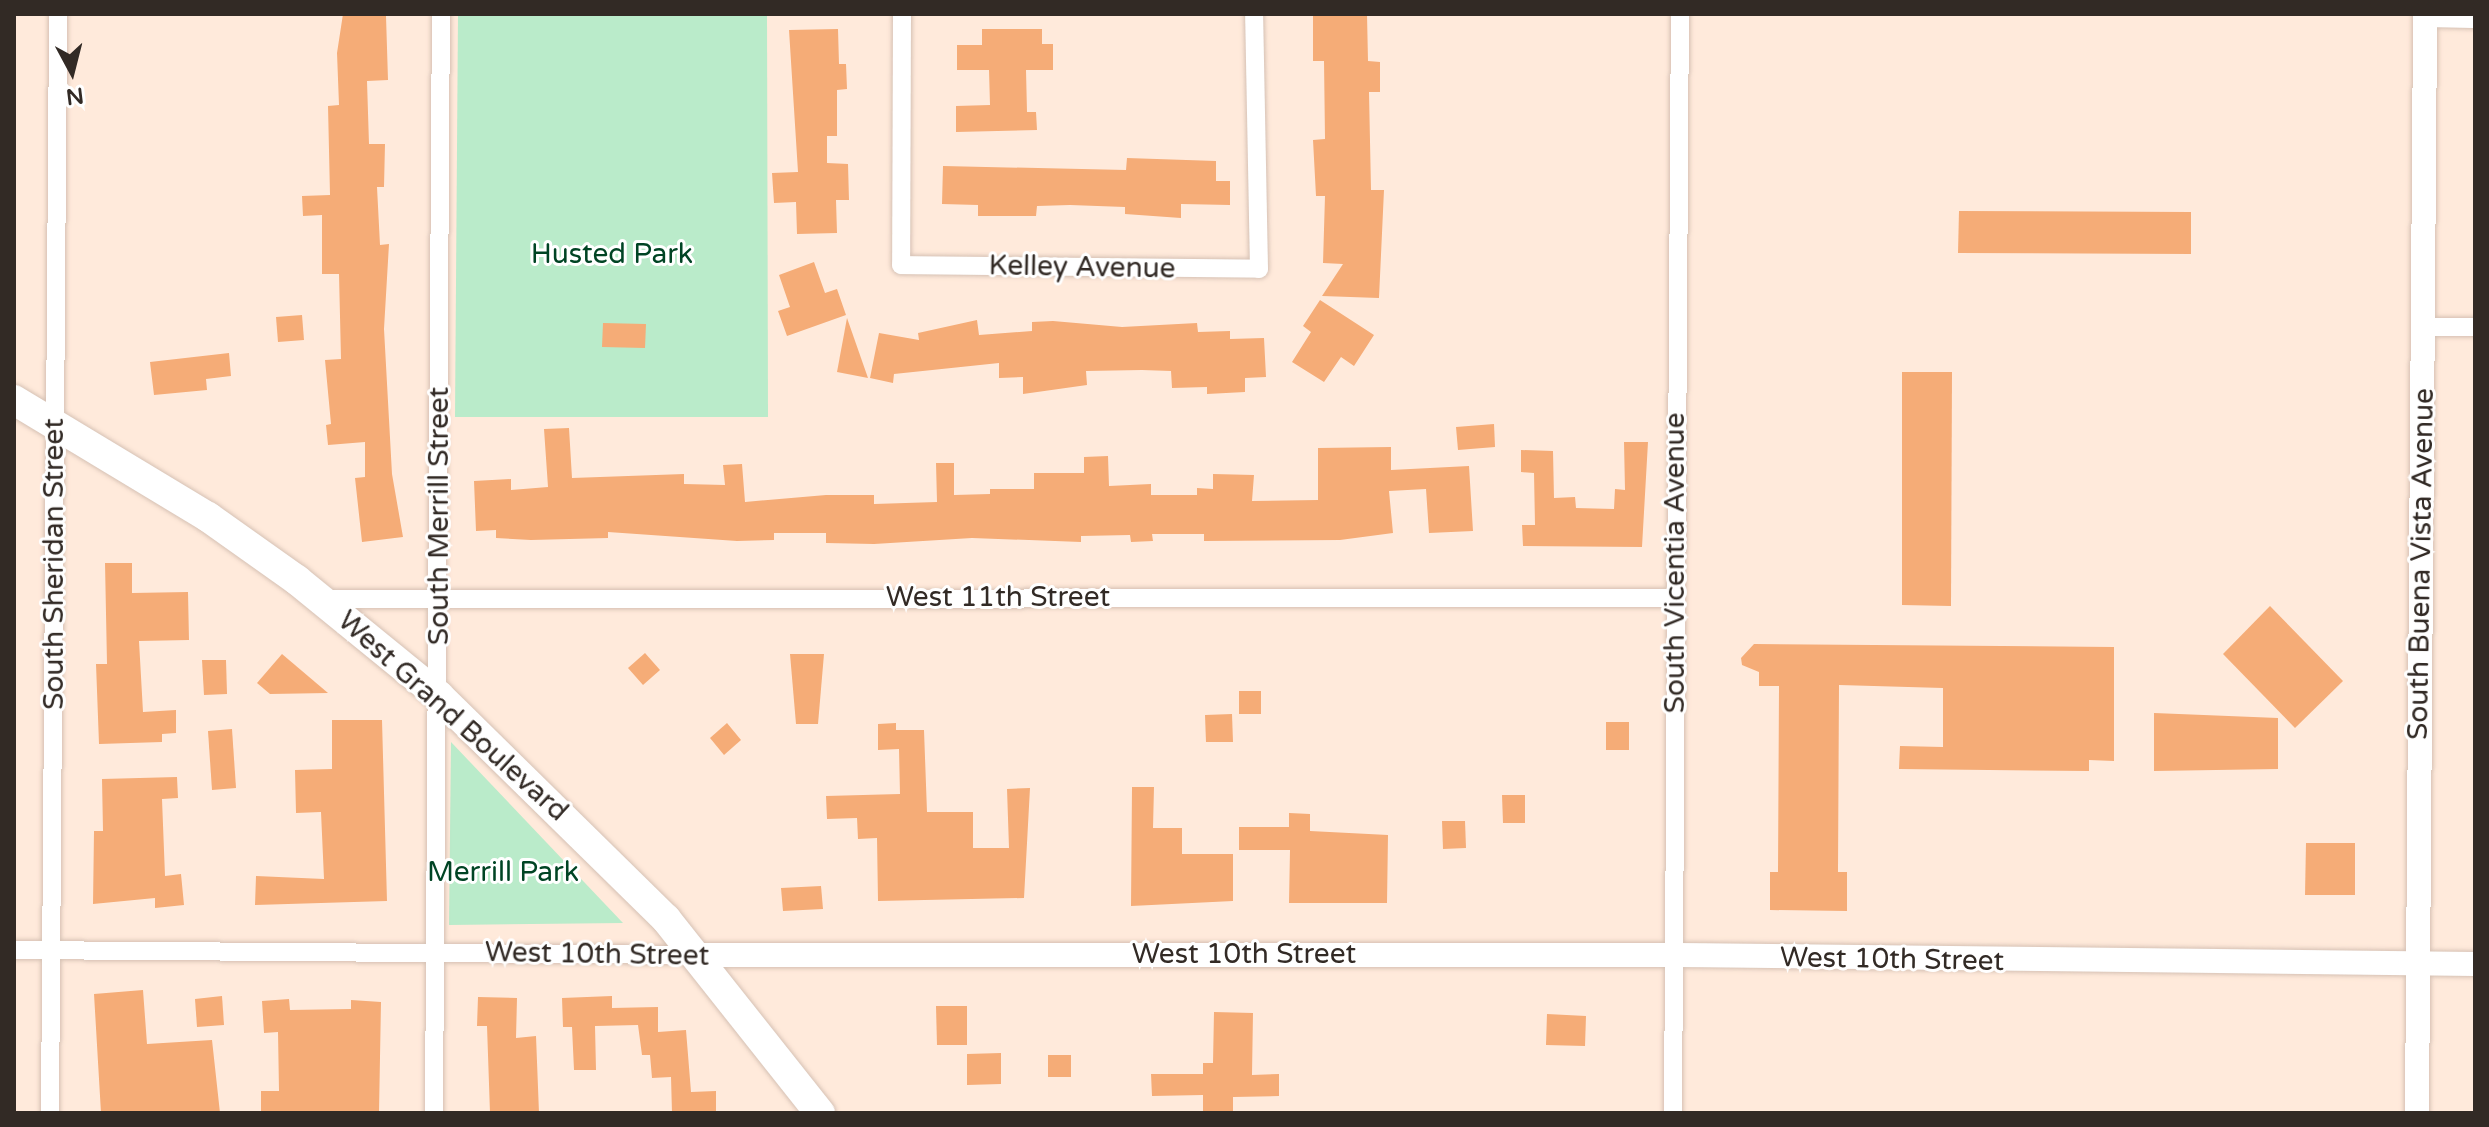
<!DOCTYPE html>
<html>
<head>
<meta charset="utf-8">
<style>
	body { margin:0 }
	#map { position:relative; width:2489px; height:1127px; overflow:hidden; background:#ffeadb; font-family:"Varela Round",sans-serif }
	div>[style] { position:absolute }
	.green>* { inset:0; background:#baebca }
	.building>* { inset:0; background:#f5ac77 }
	.roads { filter:drop-shadow(0 0 2px #d6c1b4) drop-shadow(0 0 2px #d6c1b4) }
	.minor>* { height:18px; margin:-9px; padding:0 9px; transform-origin:9px; border-radius:9px; background:#fff }
	.tertiary>* { height:24px; margin:-12px; padding:0 12px; transform-origin:12px; border-radius:12px; background:#fff }
	.primary>* { height:30px; margin:-15px; padding:0 15px; transform-origin:15px; border-radius:15px; background:#fff }
	span { translate:-50% -50%; white-space:nowrap; text-align:center; line-height:1.15; -webkit-text-stroke:6px #fff; paint-order:stroke }
	.park-label { font-size:28px; color:#004424 }
	.street-label { font-size:28px; color:#322a25 }
	.frame { position:absolute; inset:0; border:16px solid #322a25; pointer-events:none }
	.north { position:absolute; left:32px; top:32px; width:80px; height:80px; -webkit-text-stroke:6px #fff; paint-order:stroke; rotate:173deg; font-size:22px; font-weight:700; line-height:32px; text-align:center; color:#322a25 }
	.north::after { content:''; display:block; margin:auto; width:28px; height:36px; background:#322a25; clip-path:polygon(50% 0,100% 100%,50% 72%,0 100%) }
</style>
</head>
<body>
<div id="map">
	<div class="green">
		<div style="clip-path:polygon(458px 14px,767px 14px,768px 417px,455px 417px)"></div>
		<div style="clip-path:polygon(451px 742px,623px 923px,449px 925px)"></div>
	</div>
	<div class="building">
		<div style="clip-path:polygon(343px 14px,386px 16px,388px 80px,367px 81px,369px 144px,385px 144px,384px 187px,377px 187px,380px 245px,389px 244px,384px 329px,392px 474px,403px 537px,362px 542px,355px 478px,365px 477px,365px 442px,328px 445px,326px 425px,331px 424px,325px 360px,341px 359px,339px 274px,322px 274px,322px 215px,303px 216px,302px 196px,330px 195px,328px 106px,339px 105px,337px 53px)"></div>
		<div style="clip-path:polygon(1313px 14px,1367px 14px,1368px 61px,1380px 62px,1380px 92px,1369px 92px,1371px 190px,1384px 190px,1379px 298px,1322px 296px,1343px 264px,1323px 263px,1325px 196px,1316px 196px,1313px 140px,1325px 139px,1324px 61px,1313px 61px)"></div>
		<div style="clip-path:polygon(838px 29px,839px 64px,846px 64px,847px 89px,837px 90px,837px 136px,827px 136px,827px 163px,848px 164px,849px 200px,836px 200px,837px 233px,797px 234px,796px 202px,774px 203px,772px 173px,798px 172px,789px 30px)"></div>
		<div style="clip-path:polygon(982px 29px,1042px 29px,1042px 44px,1053px 44px,1053px 70px,1026px 70px,1027px 112px,1036px 112px,1037px 130px,956px 132px,956px 106px,990px 105px,989px 70px,957px 70px,957px 45px,982px 45px)"></div>
		<div style="clip-path:polygon(1127px 158px,1216px 161px,1216px 181px,1230px 181px,1230px 205px,1181px 204px,1181px 218px,1125px 214px,1125px 207px,1070px 205px,1037px 206px,1036px 216px,978px 216px,978px 205px,942px 204px,943px 166px,1126px 170px)"></div>
		<div style="clip-path:polygon(1959px 211px,2191px 212px,2191px 254px,1958px 253px)"></div>
		<div style="clip-path:polygon(814px 262px,825px 293px,837px 289px,846px 315px,787px 336px,778px 311px,790px 307px,779px 275px)"></div>
		<div style="clip-path:polygon(1320px 300px,1374px 335px,1354px 366px,1341px 357px,1324px 382px,1292px 362px,1311px 332px,1303px 326px)"></div>
		<div style="clip-path:polygon(302px 315px,304px 340px,278px 342px,276px 317px)"></div>
		<div style="clip-path:polygon(847px 318px,868px 378px,837px 372px)"></div>
		<div style="clip-path:polygon(977px 320px,979px 335px,1032px 331px,1032px 322px,1053px 321px,1122px 327px,1197px 323px,1198px 332px,1230px 331px,1230px 339px,1264px 338px,1266px 377px,1245px 378px,1245px 392px,1207px 394px,1207px 387px,1172px 388px,1171px 371px,1142px 370px,1086px 371px,1087px 385px,1023px 394px,1023px 377px,999px 378px,999px 363px,894px 374px,893px 383px,870px 378px,879px 333px,919px 340px,918px 333px)"></div>
		<div style="clip-path:polygon(603px 323px,646px 324px,645px 348px,602px 347px)"></div>
		<div style="clip-path:polygon(229px 353px,231px 376px,206px 379px,207px 390px,154px 395px,150px 362px)"></div>
		<div style="clip-path:polygon(1902px 372px,1952px 372px,1951px 606px,1902px 605px)"></div>
		<div style="clip-path:polygon(1494px 424px,1495px 447px,1458px 450px,1456px 427px)"></div>
		<div style="clip-path:polygon(569px 428px,572px 478px,684px 474px,684px 484px,725px 485px,723px 465px,742px 464px,745px 502px,826px 495px,874px 495px,874px 504px,937px 502px,936px 463px,954px 463px,954px 495px,990px 494px,990px 489px,1034px 489px,1034px 473px,1084px 473px,1084px 457px,1108px 456px,1109px 486px,1151px 484px,1151px 495px,1197px 495px,1197px 488px,1213px 489px,1213px 474px,1254px 475px,1252px 501px,1318px 500px,1318px 448px,1391px 447px,1391px 470px,1469px 466px,1473px 531px,1429px 533px,1426px 489px,1389px 491px,1393px 533px,1340px 540px,1204px 541px,1204px 534px,1152px 534px,1153px 541px,1131px 542px,1130px 535px,1081px 536px,1081px 542px,972px 538px,874px 544px,826px 543px,826px 533px,774px 533px,774px 540px,737px 541px,608px 532px,608px 538px,531px 540px,496px 538px,496px 530px,476px 531px,474px 481px,511px 479px,511px 490px,548px 487px,544px 429px)"></div>
		<div style="clip-path:polygon(1624px 442px,1648px 442px,1642px 547px,1523px 546px,1522px 525px,1535px 525px,1534px 473px,1521px 472px,1521px 450px,1553px 451px,1554px 498px,1575px 497px,1576px 508px,1614px 509px,1615px 489px,1625px 490px)"></div>
		<div style="clip-path:polygon(105px 563px,132px 563px,132px 593px,188px 592px,189px 640px,139px 641px,143px 712px,176px 710px,176px 733px,162px 734px,162px 742px,99px 744px,96px 664px,107px 664px)"></div>
		<div style="clip-path:polygon(2270px 606px,2343px 681px,2295px 728px,2223px 654px)"></div>
		<div style="clip-path:polygon(1754px 644px,2114px 647px,2114px 761px,2089px 760px,2089px 771px,1899px 769px,1900px 746px,1943px 747px,1943px 688px,1839px 685px,1838px 872px,1847px 872px,1847px 911px,1770px 910px,1770px 872px,1778px 872px,1779px 686px,1759px 686px,1759px 672px,1742px 665px,1741px 658px)"></div>
		<div style="clip-path:polygon(645px 653px,660px 670px,643px 685px,628px 668px)"></div>
		<div style="clip-path:polygon(282px 654px,328px 693px,270px 694px,257px 683px)"></div>
		<div style="clip-path:polygon(790px 654px,824px 654px,818px 724px,796px 724px)"></div>
		<div style="clip-path:polygon(202px 660px,226px 660px,227px 694px,204px 695px)"></div>
		<div style="clip-path:polygon(1239px 691px,1261px 691px,1261px 714px,1239px 714px)"></div>
		<div style="clip-path:polygon(2154px 713px,2278px 718px,2278px 769px,2154px 771px)"></div>
		<div style="clip-path:polygon(1232px 714px,1233px 742px,1206px 742px,1205px 715px)"></div>
		<div style="clip-path:polygon(332px 720px,382px 720px,387px 901px,255px 905px,256px 876px,324px 879px,321px 812px,296px 813px,295px 770px,332px 769px)"></div>
		<div style="clip-path:polygon(1606px 722px,1629px 722px,1629px 750px,1606px 750px)"></div>
		<div style="clip-path:polygon(727px 723px,741px 740px,724px 755px,710px 738px)"></div>
		<div style="clip-path:polygon(896px 723px,896px 730px,924px 730px,927px 812px,973px 812px,973px 848px,1009px 848px,1007px 789px,1030px 788px,1024px 898px,878px 901px,877px 838px,858px 839px,857px 818px,827px 819px,826px 796px,900px 794px,899px 749px,878px 750px,878px 724px)"></div>
		<div style="clip-path:polygon(232px 729px,236px 788px,212px 790px,208px 731px)"></div>
		<div style="clip-path:polygon(177px 777px,178px 798px,162px 799px,165px 876px,181px 874px,184px 905px,155px 908px,155px 898px,93px 904px,94px 831px,103px 831px,102px 779px)"></div>
		<div style="clip-path:polygon(1132px 787px,1154px 787px,1153px 828px,1182px 828px,1182px 854px,1233px 854px,1233px 901px,1131px 906px)"></div>
		<div style="clip-path:polygon(1502px 795px,1525px 795px,1525px 823px,1503px 823px)"></div>
		<div style="clip-path:polygon(1289px 813px,1310px 814px,1310px 831px,1388px 835px,1387px 903px,1289px 903px,1290px 850px,1239px 850px,1239px 827px,1289px 827px)"></div>
		<div style="clip-path:polygon(1442px 821px,1465px 821px,1466px 848px,1443px 849px)"></div>
		<div style="clip-path:polygon(2306px 843px,2355px 843px,2355px 895px,2305px 895px)"></div>
		<div style="clip-path:polygon(821px 886px,823px 909px,783px 911px,781px 888px)"></div>
		<div style="clip-path:polygon(143px 990px,147px 1044px,212px 1040px,220px 1113px,101px 1113px,94px 994px)"></div>
		<div style="clip-path:polygon(222px 996px,224px 1025px,197px 1027px,195px 999px)"></div>
		<div style="clip-path:polygon(612px 996px,612px 1008px,658px 1007px,658px 1032px,686px 1030px,691px 1092px,716px 1091px,716px 1113px,672px 1113px,671px 1077px,652px 1078px,650px 1055px,642px 1055px,638px 1025px,595px 1026px,596px 1070px,574px 1070px,572px 1027px,563px 1027px,562px 998px)"></div>
		<div style="clip-path:polygon(478px 997px,517px 998px,516px 1038px,536px 1036px,539px 1113px,490px 1113px,487px 1026px,477px 1026px)"></div>
		<div style="clip-path:polygon(289px 999px,290px 1010px,351px 1009px,351px 1000px,381px 1002px,379px 1113px,261px 1113px,261px 1091px,279px 1091px,278px 1032px,264px 1033px,262px 1001px)"></div>
		<div style="clip-path:polygon(936px 1006px,967px 1006px,967px 1045px,937px 1045px)"></div>
		<div style="clip-path:polygon(1214px 1012px,1253px 1013px,1252px 1075px,1279px 1074px,1279px 1096px,1233px 1097px,1233px 1113px,1203px 1113px,1203px 1095px,1152px 1096px,1151px 1074px,1203px 1074px,1203px 1063px,1213px 1063px)"></div>
		<div style="clip-path:polygon(1547px 1014px,1586px 1016px,1585px 1046px,1546px 1045px)"></div>
		<div style="clip-path:polygon(1001px 1053px,1001px 1084px,967px 1085px,967px 1054px)"></div>
		<div style="clip-path:polygon(1048px 1055px,1071px 1055px,1071px 1077px,1048px 1077px)"></div>
	</div>
	<div class="roads">
		<div class="minor">
			<div style="left:902px;top:14px;width:251px;rotate:90.2deg"></div>
			<div style="left:901px;top:265px;width:358px;rotate:0.6deg"></div>
			<div style="left:1259px;top:269px;width:255px;rotate:-91.1deg"></div>
			<div style="left:2425px;top:18px;width:50px;rotate:1.1deg"></div>
			<div style="left:2424px;top:327px;width:51px"></div>
			<div style="left:322px;top:599px;width:1352px;rotate:-0.04deg"></div>
			<div style="left:14px;top:950px;width:684px;rotate:0.42deg"></div>
			<div style="left:50px;top:1113px;width:1099px;rotate:-89.58deg"></div>
			<div style="left:434px;top:1113px;width:1099px;rotate:-89.64deg"></div>
			<div style="left:1673px;top:1113px;width:1099px;rotate:-89.64deg"></div>
		</div>
		<div class="tertiary">
			<div style="left:698px;top:955px;width:977px"></div>
			<div style="left:1675px;top:955px;width:800px;rotate:0.64deg"></div>
			<div style="left:2417px;top:1113px;width:1099px;rotate:-89.58deg"></div>
		</div>
		<div class="primary">
			<div style="left:14px;top:400px;width:227px;rotate:31.1deg"></div>
			<div style="left:208px;top:517px;width:109px;rotate:35.3deg"></div>
			<div style="left:297px;top:580px;width:183px;rotate:39.2deg"></div>
			<div style="left:439px;top:696px;width:318px;rotate:44.5deg"></div>
			<div style="left:666px;top:919px;width:248px;rotate:51.6deg"></div>
		</div>
	</div>
	<div class="park-label">
		<span style="left:612px;top:254px">Husted Park</span>
		<span style="left:503px;top:872px">Merrill Park</span>
	</div>
	<div class="street-label">
		<span style="left:1082px;top:267px;rotate:1deg">Kelley Avenue</span>
		<span style="left:439px;top:516px;rotate:-90deg">South Merrill Street</span>
		<span style="left:1675px;top:563px;rotate:-90deg">South Vicentia Avenue</span>
		<span style="left:54px;top:564px;rotate:-90deg">South Sheridan Street</span>
		<span style="left:2421px;top:564px;rotate:-89deg">South Buena Vista Avenue</span>
		<span style="left:998px;top:597px">West 11th Street</span>
		<span style="left:453px;top:716px;rotate:42deg">West Grand Boulevard</span>
		<span style="left:597px;top:954px;rotate:1deg">West 10th Street</span>
		<span style="left:1244px;top:954px">West 10th Street</span>
		<span style="left:1892px;top:959px;rotate:1deg">West 10th Street</span>
	</div>
	<div class="frame"></div>
	<div class="north">N</div>
</div>
</body>
</html>
